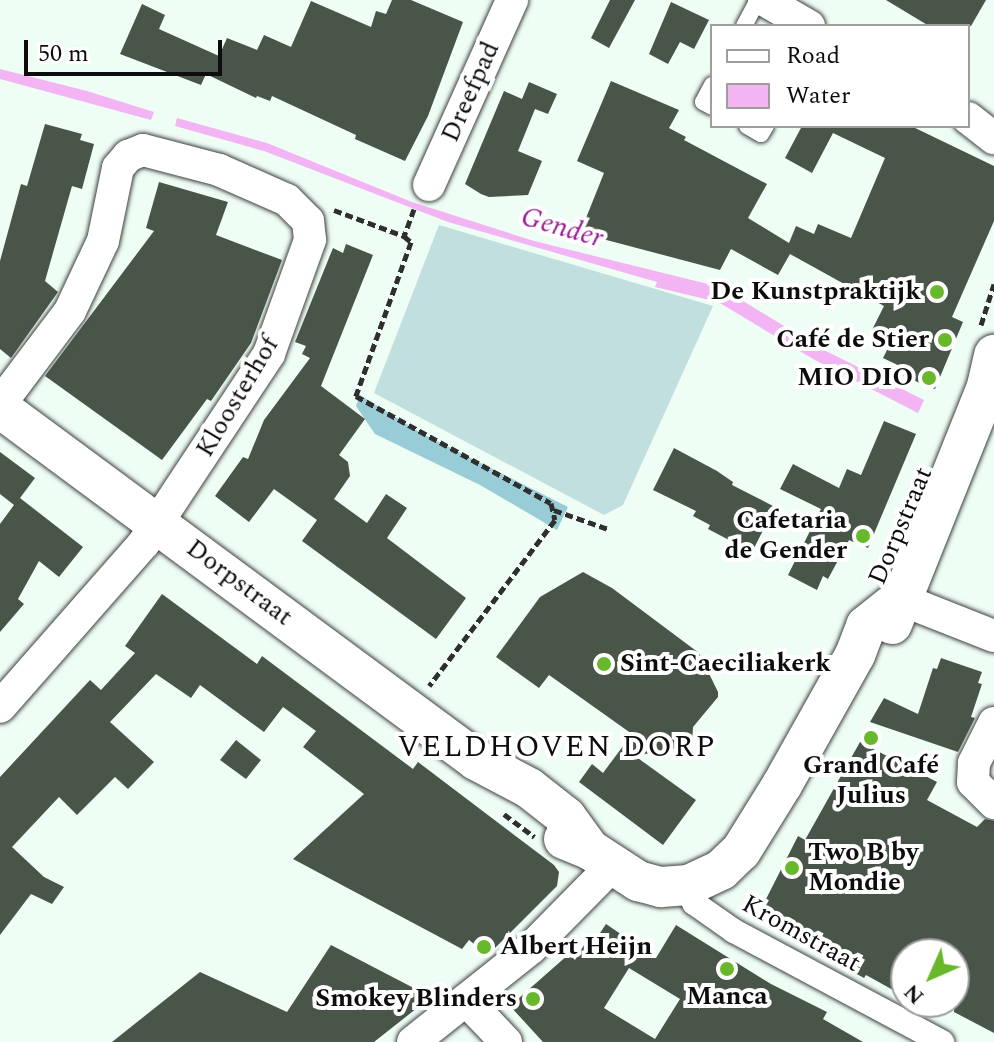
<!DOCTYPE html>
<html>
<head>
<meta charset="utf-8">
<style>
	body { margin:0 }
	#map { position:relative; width:994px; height:1042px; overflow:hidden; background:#eefef5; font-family:Spectral,serif }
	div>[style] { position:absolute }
	.forest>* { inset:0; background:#98cdd8 }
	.cemetery>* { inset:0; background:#c0dfde }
	.water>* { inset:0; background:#f3b4f4 }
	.building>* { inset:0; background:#4a554a }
	.path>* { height:5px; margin-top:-2.5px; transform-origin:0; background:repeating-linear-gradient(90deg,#2f2f2f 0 8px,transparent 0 12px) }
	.roads { filter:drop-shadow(0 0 2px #404040) drop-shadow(0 0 2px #404040) }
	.service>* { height:16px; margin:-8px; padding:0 8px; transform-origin:8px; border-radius:8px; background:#fff }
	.pedestrian>* { height:24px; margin:-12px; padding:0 12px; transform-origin:12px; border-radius:12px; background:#fff }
	.minor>* { height:32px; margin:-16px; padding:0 16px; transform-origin:16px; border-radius:16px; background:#fff }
	.tertiary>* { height:40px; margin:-20px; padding:0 20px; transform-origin:20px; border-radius:20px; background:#fff }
	.dots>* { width:22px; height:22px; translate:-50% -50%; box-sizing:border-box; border:4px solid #fff; border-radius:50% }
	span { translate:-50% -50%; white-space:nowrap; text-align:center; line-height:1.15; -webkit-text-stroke:8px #fff; paint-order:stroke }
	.street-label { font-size:26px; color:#0d0d0d }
	.poi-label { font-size:26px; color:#0d0d0d; font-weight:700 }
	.right { translate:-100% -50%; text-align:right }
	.left { translate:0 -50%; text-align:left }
	.water-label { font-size:28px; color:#9a1b93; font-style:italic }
	.quarter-label { font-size:30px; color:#0d0d0d; letter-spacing:2px }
	.legend { position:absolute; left:710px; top:24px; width:260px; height:104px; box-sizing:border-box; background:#fff; border:2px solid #9e9e9e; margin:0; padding:10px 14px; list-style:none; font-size:24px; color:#0d0d0d }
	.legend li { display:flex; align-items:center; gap:16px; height:40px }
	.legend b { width:40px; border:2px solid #9e9e9e }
	.north { position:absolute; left:890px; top:938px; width:80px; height:80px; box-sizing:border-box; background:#fff; border:2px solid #9e9e9e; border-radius:50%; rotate:225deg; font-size:22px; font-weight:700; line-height:32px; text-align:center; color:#0d0d0d }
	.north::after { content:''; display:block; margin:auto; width:28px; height:36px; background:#67b82a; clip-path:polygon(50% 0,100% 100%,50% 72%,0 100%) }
	.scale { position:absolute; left:24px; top:40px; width:198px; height:36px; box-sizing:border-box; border:4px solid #0d0d0d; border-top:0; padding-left:10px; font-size:24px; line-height:28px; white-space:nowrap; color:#0d0d0d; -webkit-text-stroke:6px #fff; paint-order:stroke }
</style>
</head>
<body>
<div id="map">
	<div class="forest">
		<div style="clip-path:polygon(360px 395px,421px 433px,568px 507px,557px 530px,480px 485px,375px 434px,356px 406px)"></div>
	</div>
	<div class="cemetery">
		<div style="clip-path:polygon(439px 225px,713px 306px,623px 505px,604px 515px,374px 393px)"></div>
	</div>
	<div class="water">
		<div style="clip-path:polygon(0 69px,87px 91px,154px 112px,151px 120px,0 79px)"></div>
		<div style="clip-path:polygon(177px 118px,267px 143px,412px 202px,534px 241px,720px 287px,822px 349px,924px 400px,918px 413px,813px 359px,718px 302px,655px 287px,657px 282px,448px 222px,264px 151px,175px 126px)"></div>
	</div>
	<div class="building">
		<div style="clip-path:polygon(392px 0,411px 0,463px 22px,428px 116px,405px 161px,355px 139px,356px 135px,272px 96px,270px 101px,257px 96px,256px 98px,206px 74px,201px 85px,120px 54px,142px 4px,165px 15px,159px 29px,219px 56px,227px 38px,257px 50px,264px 35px,291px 47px,311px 1px,371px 27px,376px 11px,386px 14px)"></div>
		<div style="clip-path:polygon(610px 0,635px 0,609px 48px,591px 38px)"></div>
		<div style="clip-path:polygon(886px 0,986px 0,971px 26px,929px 26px)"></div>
		<div style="clip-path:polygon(671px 2px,709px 20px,694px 49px,680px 42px,668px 64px,649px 54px)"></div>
		<div style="clip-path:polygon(611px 81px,679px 110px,669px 128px,686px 137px,684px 140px,767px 184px,748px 218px,789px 243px,796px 226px,814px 234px,818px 224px,851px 238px,885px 158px,833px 133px,812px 173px,785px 158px,802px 126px,911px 126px,994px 166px,994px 221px,952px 317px,963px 322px,935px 389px,903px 376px,906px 369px,883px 358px,888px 348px,875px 342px,878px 333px,872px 330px,884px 306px,790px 254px,778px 275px,731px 249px,720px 270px,580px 233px,604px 173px,577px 161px)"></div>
		<div style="clip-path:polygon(529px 82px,557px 94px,548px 114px,535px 109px,518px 151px,542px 161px,528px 195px,489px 197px,481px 194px,465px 184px,504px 91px,522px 99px)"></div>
		<div style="clip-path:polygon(45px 124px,82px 134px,80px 140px,94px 144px,82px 189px,72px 186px,45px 281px,58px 292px,11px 358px,0 349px,0 261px,21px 184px,27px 186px)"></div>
		<div style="clip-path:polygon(159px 182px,228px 202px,216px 235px,282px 260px,251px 343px,211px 401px,207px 399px,162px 460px,45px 376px,154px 231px,146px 228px)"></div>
		<div style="clip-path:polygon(346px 244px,373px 255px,321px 386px,365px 419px,339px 455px,348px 462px,350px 476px,334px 499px,367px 523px,386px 494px,407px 508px,387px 538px,466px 598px,436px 639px,302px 541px,317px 520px,274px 489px,249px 522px,215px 496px,243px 457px,248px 459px,264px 420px,310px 358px,302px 354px,306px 346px,295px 342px,333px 248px,343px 253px)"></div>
		<div style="clip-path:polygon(884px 421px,916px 434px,868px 548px,849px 540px,828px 579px,823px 576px,817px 590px,788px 575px,821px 509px,780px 489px,793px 464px,839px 488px,847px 469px,861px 475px)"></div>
		<div style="clip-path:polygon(674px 448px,717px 471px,733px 482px,732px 485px,775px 507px,752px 552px,708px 529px,710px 525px,693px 516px,696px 511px,653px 490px)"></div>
		<div style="clip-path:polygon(0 452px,35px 478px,20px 498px,83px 547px,59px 577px,39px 561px,18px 599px,24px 604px,0 632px,0 524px,14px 505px,0 494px)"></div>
		<div style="clip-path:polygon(583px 572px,612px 588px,699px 653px,718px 692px,718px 697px,693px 727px,692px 745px,635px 756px,696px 800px,663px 845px,579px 782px,592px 764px,603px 773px,632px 734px,549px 675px,539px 688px,496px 657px,540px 597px)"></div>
		<div style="clip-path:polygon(162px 594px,257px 664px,262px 656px,413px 769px,418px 762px,554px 865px,559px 872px,557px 886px,488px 955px,469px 940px,462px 949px,293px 859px,364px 794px,303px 747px,316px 731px,283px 707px,264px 732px,200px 685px,191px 698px,156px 674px,110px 722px,154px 762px,128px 789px,115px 777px,77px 815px,59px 797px,12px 847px,44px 877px,64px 887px,52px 904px,31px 894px,0 935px,0 777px,90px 680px,101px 690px,135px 653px,125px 646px)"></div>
		<div style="clip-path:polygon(941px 658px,982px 672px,978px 683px,982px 684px,971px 717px,975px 718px,958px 752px,870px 722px,884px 698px,918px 714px,933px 668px,937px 669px)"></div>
		<div style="clip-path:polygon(236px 740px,261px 760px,246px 779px,220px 760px)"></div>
		<div style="clip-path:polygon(860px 742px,937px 782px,927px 800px,977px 827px,985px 819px,994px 821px,994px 1033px,954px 1012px,954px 954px,906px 954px,906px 992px,895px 987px,893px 990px,866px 975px,864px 978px,762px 922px,764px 915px,759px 913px,798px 836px,805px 840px)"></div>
		<div style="clip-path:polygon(evenodd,606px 924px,656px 958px,676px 925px,771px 984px,827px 1012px,823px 1019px,863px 1042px,543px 1042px,510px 1006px,569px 954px,575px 960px,590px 935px,596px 939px,606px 924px,629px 968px,680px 999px,655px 1039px,604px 1008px,629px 968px)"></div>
		<div style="clip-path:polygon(331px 945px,431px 997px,374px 1042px,112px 1042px,200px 972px,287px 1012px)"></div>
	</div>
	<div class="path">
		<div style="left:414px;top:209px;width:29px;rotate:110deg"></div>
		<div style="left:404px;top:236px;width:9px;rotate:41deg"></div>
		<div style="left:411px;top:242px;width:164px;rotate:109.7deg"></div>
		<div style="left:356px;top:396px;width:222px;rotate:28.8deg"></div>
		<div style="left:551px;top:503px;width:17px;rotate:77deg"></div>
		<div style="left:555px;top:520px;width:208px;rotate:127.2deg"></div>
		<div style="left:334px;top:210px;width:75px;rotate:20.4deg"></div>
		<div style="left:981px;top:325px;width:43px;rotate:-72.4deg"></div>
		<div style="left:554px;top:510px;width:57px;rotate:19.4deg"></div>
		<div style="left:504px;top:814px;width:38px;rotate:37deg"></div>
	</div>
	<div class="roads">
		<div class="service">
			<div style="left:744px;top:26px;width:30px;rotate:-62deg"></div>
			<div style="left:712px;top:85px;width:19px;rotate:118deg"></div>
			<div style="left:703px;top:102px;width:10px;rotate:29deg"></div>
			<div style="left:747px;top:126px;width:16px;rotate:30deg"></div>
			<div style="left:761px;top:134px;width:9px;rotate:-58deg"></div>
		</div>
		<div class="pedestrian">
			<div style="left:689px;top:885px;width:19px;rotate:74deg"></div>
			<div style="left:694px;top:903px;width:49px;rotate:35deg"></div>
			<div style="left:734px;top:931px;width:236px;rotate:28.1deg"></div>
		</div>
		<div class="minor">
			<div style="left:764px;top:0;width:52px;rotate:30deg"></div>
			<div style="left:968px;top:118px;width:33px;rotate:38deg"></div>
			<div style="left:429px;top:185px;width:203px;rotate:-65.8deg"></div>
			<div style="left:0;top:404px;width:116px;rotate:-53deg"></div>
			<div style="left:70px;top:311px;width:77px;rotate:-64.8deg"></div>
			<div style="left:103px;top:241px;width:75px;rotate:-78.4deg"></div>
			<div style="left:118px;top:168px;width:16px;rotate:-50deg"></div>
			<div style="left:128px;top:156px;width:16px;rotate:-22deg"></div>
			<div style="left:143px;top:150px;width:79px;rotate:14.7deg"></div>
			<div style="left:219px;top:170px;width:74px;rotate:23.8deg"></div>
			<div style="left:287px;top:200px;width:30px;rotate:45deg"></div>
			<div style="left:308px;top:221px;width:19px;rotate:84deg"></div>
			<div style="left:310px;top:240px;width:121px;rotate:109.8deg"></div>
			<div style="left:269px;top:354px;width:227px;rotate:123.5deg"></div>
			<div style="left:144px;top:543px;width:218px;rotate:131.3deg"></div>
			<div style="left:900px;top:599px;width:101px;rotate:21.5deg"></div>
			<div style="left:994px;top:723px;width:45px;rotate:116.6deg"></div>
			<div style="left:974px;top:763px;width:19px;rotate:93deg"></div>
			<div style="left:973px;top:782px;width:30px;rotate:45deg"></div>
			<div style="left:466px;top:1000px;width:58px;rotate:46.4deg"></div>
			<div style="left:413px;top:1042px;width:151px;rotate:-38.5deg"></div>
			<div style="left:531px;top:948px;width:115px;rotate:-45.4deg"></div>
		</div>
		<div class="tertiary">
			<div style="left:0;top:408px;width:592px;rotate:36.48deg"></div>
			<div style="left:476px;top:760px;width:60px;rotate:27.8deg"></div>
			<div style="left:529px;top:788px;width:47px;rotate:38.1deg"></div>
			<div style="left:566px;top:817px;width:39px;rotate:54deg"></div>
			<div style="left:892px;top:624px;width:256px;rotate:-68.2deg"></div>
			<div style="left:987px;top:386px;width:32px;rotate:-77deg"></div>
			<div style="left:564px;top:839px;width:27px;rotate:22deg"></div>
			<div style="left:589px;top:849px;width:59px;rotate:33.1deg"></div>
			<div style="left:638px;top:881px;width:24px;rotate:15deg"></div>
			<div style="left:661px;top:887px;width:28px;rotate:-4deg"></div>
			<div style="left:689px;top:885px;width:35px;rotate:-25deg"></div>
			<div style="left:721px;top:870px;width:28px;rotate:-44deg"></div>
			<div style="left:741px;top:851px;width:78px;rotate:-58.2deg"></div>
			<div style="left:782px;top:785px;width:149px;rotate:-60.7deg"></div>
			<div style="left:855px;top:655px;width:31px;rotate:-69deg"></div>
			<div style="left:866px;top:626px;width:43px;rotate:-38.5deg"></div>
		</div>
	</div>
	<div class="dots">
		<div style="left:937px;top:292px;background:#67b82a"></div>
		<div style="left:945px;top:340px;background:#67b82a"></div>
		<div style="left:929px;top:378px;background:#67b82a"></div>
		<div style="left:863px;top:536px;background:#67b82a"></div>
		<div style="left:604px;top:664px;background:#67b82a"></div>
		<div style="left:871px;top:738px;background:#67b82a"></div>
		<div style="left:792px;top:868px;background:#67b82a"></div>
		<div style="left:484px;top:947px;background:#67b82a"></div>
		<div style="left:727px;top:969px;background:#67b82a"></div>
		<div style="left:533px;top:999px;background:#67b82a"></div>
	</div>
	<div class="street-label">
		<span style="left:471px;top:92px;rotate:-66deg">Dreefpad</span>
		<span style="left:238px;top:397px;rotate:-59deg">Kloosterhof</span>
		<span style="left:901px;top:526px;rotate:-67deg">Dorpstraat</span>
		<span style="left:239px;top:583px;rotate:37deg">Dorpstraat</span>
		<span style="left:801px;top:934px;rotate:29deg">Kromstraat</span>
	</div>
	<div class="poi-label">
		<span class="right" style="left:921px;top:292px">De Kunstpraktijk</span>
		<span class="right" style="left:929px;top:340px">Café de Stier</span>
		<span class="right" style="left:913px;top:378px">MIO DIO</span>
		<span class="right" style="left:847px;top:536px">Cafetaria<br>de Gender</span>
		<span class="left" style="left:620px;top:664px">Sint-Caeciliakerk</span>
		<span style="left:871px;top:781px">Grand Café<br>Julius</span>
		<span class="left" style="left:808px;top:868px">Two B by<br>Mondie</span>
		<span class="left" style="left:500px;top:947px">Albert Heijn</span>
		<span style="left:727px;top:997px">Manca</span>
		<span class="right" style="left:517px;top:999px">Smokey Blinders</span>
	</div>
	<div class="water-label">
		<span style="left:562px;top:228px;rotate:16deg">Gender</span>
	</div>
	<div class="quarter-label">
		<span style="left:557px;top:747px">VELDHOVEN DORP</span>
	</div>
	<ul class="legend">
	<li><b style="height:10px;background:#fff"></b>Road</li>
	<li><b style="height:22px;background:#f3b4f4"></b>Water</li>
	</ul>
	<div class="north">N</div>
	<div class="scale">50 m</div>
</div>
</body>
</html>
